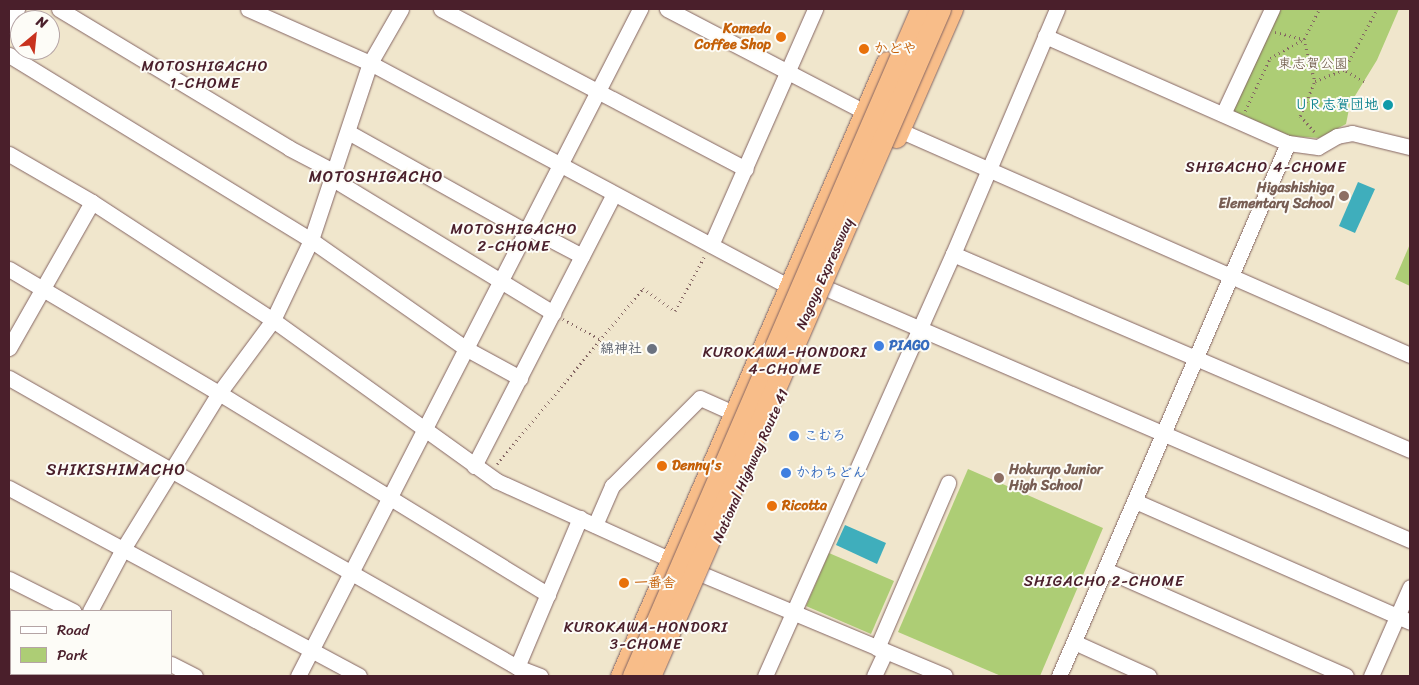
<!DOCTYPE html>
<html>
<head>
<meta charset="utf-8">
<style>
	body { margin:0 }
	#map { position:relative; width:1419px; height:685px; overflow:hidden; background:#f0e6cc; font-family:Sriracha,"Klee One",sans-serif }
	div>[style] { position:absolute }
	.green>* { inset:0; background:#adcd75 }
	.water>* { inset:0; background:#3faebc }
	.path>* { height:2.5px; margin-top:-1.25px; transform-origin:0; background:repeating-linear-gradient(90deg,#846563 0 1px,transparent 0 5px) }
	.roads { filter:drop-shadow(0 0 1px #846563) drop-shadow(0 0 1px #846563) }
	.minor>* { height:15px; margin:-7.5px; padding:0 7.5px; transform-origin:7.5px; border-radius:7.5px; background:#fff }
	.highway>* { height:21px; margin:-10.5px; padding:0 10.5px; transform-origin:10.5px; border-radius:10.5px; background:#f8bd89 }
	.bridges { filter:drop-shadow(0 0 1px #846563) drop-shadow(0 0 1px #846563) }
	.highway-bridge>* { height:21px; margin:-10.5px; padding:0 10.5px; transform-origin:10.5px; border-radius:10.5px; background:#f8bd89 }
	.dots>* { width:14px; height:14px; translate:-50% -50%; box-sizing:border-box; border:2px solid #fdfcf7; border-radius:50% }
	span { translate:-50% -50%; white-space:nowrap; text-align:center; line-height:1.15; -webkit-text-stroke:4px #fdfcf7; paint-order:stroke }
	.food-label { font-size:14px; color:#c56008; font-weight:700 }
	.right { translate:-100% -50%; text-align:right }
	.left { translate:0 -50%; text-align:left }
	.park-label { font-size:14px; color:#685341 }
	.culture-label { font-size:14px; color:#0d838f; font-weight:700 }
	.education-label { font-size:14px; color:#785e54; font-weight:700 }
	.street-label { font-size:14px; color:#4a1f2b }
	.shop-label { font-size:14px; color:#366cbe; font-weight:700 }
	.worship-label { font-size:14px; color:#5b616d; font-weight:700 }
	.neighbourhood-label { font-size:15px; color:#4a1f2b; letter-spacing:1px }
	.quarter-label { font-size:16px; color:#4a1f2b; letter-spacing:1px }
	.frame { position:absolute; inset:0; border:10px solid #4a1f2b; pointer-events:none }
	.legend { position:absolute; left:10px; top:610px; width:162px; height:65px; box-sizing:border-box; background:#fdfcf7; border:1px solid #b5a4a5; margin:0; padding:6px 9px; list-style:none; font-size:15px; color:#4a1f2b }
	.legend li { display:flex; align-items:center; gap:10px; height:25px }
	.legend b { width:25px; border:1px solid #b5a4a5 }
	.north { position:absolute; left:10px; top:10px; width:50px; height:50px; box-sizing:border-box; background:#fdfcf7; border:1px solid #b5a4a5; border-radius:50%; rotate:28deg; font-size:14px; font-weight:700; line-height:20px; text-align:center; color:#4a1f2b }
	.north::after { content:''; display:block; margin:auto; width:18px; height:22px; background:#c8321e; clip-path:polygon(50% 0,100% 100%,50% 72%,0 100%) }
</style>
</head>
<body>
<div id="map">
	<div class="green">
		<div style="clip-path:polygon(1281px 9px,1399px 9px,1377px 60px,1350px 104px,1346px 124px,1319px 138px,1290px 136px,1233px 111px)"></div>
		<div style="clip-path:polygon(1410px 244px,1410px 286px,1395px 279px)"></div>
		<div style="clip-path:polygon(968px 469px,1103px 528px,1040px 676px,1001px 676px,898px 632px)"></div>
		<div style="clip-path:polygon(829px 553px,894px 581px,871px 634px,806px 606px)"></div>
	</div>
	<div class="water">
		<div style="clip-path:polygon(1358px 182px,1375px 189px,1355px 233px,1339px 226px)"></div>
		<div style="clip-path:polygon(845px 525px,886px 543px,877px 564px,836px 545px)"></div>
	</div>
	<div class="path">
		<div style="left:1275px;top:32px;width:30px;rotate:14deg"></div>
		<div style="left:1304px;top:39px;width:34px;rotate:-63deg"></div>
		<div style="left:1364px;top:82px;width:23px;rotate:-149deg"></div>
		<div style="left:1344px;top:70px;width:69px;rotate:-61.6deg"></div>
		<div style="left:1245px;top:111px;width:59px;rotate:-64.7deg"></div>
		<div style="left:1270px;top:58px;width:39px;rotate:-29deg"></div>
		<div style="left:1304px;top:39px;width:43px;rotate:75.3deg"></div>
		<div style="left:1314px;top:132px;width:21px;rotate:-131deg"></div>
		<div style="left:1300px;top:116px;width:38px;rotate:-67deg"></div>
		<div style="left:1315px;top:81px;width:31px;rotate:-21deg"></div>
		<div style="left:563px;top:319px;width:42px;rotate:28.4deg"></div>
		<div style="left:497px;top:464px;width:229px;rotate:-50.3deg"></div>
		<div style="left:643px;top:288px;width:39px;rotate:36deg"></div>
		<div style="left:675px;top:311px;width:61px;rotate:-61.8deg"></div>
		<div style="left:143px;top:676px;width:2px;rotate:-63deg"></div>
	</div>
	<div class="roads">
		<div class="minor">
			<div style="left:59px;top:9px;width:269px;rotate:31.1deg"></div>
			<div style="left:289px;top:148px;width:52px;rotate:27.6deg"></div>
			<div style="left:248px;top:9px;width:133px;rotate:23.9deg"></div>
			<div style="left:370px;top:63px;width:475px;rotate:28.1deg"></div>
			<div style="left:441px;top:9px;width:344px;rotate:27.7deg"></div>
			<div style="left:667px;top:9px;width:262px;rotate:27.5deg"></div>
			<div style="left:899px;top:130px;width:558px;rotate:23.76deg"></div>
			<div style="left:9px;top:26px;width:19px;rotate:-65deg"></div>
			<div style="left:1045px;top:36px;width:266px;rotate:23.8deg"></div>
			<div style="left:1288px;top:143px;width:30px;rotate:8deg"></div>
			<div style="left:1318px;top:147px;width:22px;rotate:-30deg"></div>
			<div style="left:1337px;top:136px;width:15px;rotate:-11deg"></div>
			<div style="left:1352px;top:133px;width:60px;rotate:13.6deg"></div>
			<div style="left:9px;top:55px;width:354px;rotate:31.5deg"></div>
			<div style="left:311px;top:240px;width:188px;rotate:35deg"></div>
			<div style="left:465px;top:348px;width:63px;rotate:28.6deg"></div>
			<div style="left:1223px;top:114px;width:116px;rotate:-65deg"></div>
			<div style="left:348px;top:132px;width:203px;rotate:29.2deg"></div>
			<div style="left:9px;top:154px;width:96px;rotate:30deg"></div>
			<div style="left:92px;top:202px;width:216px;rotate:33.1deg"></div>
			<div style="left:273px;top:320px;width:276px;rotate:35.7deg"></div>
			<div style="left:497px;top:481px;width:227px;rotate:24.4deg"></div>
			<div style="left:704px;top:575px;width:261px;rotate:22.7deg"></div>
			<div style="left:333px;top:179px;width:258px;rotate:31.3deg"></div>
			<div style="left:527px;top:227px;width:62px;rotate:27.8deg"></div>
			<div style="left:711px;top:245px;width:258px;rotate:-66.2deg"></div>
			<div style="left:953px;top:254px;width:497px;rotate:23.2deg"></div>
			<div style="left:9px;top:269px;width:244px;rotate:30.6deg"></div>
			<div style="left:219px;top:393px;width:386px;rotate:31.5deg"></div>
			<div style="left:828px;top:289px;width:634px;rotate:23.33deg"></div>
			<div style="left:9px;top:348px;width:168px;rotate:-60.4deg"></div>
			<div style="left:9px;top:378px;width:584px;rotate:29.64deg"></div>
			<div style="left:517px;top:667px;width:25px;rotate:21deg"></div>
			<div style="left:474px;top:466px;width:306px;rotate:-62.8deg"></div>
			<div style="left:9px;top:488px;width:397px;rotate:28.2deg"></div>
			<div style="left:1135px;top:501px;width:300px;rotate:23.7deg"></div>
			<div style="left:595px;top:525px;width:43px;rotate:-66.4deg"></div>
			<div style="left:612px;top:486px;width:124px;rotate:-45deg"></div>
			<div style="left:700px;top:398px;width:37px;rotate:24deg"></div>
			<div style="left:1106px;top:570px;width:262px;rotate:23.8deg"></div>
			<div style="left:9px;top:579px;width:72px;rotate:26.6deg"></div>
			<div style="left:90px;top:611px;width:70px;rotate:-62deg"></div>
			<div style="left:123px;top:549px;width:183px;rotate:-58.4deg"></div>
			<div style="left:219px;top:393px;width:91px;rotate:-53.5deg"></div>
			<div style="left:273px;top:320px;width:89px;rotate:-64.6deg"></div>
			<div style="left:311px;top:240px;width:187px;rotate:-71.6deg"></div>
			<div style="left:370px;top:63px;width:62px;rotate:-60.1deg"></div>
			<div style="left:1074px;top:642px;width:82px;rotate:24.4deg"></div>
			<div style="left:877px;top:648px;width:180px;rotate:-66.7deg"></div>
			<div style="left:171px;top:664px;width:27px;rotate:27deg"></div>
			<div style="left:517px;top:667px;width:162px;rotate:-67.1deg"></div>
			<div style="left:75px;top:674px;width:5px;rotate:22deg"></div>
			<div style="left:57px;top:676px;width:2px;rotate:-63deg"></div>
			<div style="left:298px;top:676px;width:750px;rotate:-62.85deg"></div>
			<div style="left:765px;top:676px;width:462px;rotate:-66deg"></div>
			<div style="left:953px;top:254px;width:266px;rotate:-67deg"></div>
			<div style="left:874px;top:676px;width:26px;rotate:-65deg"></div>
			<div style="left:1059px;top:676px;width:580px;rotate:-66.75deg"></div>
			<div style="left:1371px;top:676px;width:97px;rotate:-66.3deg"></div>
		</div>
		<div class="highway">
			<div style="left:896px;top:137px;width:140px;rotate:-66.4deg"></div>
			<div style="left:621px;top:676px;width:669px;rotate:-66.58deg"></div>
		</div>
	</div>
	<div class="bridges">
		<div class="highway-bridge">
			<div style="left:633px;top:676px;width:727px;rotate:-66.65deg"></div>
			<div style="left:650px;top:676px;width:727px;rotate:-66.5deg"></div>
		</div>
	</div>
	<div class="dots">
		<div style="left:781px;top:37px;background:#e8710a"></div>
		<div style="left:864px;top:49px;background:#e8710a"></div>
		<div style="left:1388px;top:105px;background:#0f9aa8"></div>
		<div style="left:1344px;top:196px;background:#8d6e63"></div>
		<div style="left:879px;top:346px;background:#3f7fe0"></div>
		<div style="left:652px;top:349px;background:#6b7280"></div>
		<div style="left:794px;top:436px;background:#3f7fe0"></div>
		<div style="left:662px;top:466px;background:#e8710a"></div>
		<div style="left:786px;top:473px;background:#3f7fe0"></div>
		<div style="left:999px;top:478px;background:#8d6e63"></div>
		<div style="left:772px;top:506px;background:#e8710a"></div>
		<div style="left:624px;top:583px;background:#e8710a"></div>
	</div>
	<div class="food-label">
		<span class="right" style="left:771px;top:37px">Komeda<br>Coffee Shop</span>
		<span class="left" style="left:874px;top:49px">かどや</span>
		<span class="left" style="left:672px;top:466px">Denny's</span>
		<span class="left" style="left:782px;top:506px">Ricotta</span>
		<span class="left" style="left:634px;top:583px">一番舎</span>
	</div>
	<div class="park-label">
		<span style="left:1313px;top:64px">東志賀公園</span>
	</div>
	<div class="culture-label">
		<span class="right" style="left:1378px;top:105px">ＵＲ志賀団地</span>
	</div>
	<div class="education-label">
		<span class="right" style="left:1334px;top:196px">Higashishiga<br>Elementary School</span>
		<span class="left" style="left:1009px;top:478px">Hokuryo Junior<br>High School</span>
	</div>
	<div class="street-label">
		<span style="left:825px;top:274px;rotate:-66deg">Nagoya Expressway</span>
		<span style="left:751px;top:466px;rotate:-66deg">National Highway Route 41</span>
	</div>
	<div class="shop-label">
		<span class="left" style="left:889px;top:346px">PIAGO</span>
		<span class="left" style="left:804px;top:436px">こむろ</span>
		<span class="left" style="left:796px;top:473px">かわちどん</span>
	</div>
	<div class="worship-label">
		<span class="right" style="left:642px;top:349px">綿神社</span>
	</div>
	<div class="neighbourhood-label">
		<span style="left:205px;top:75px">MOTOSHIGACHO<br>1-CHOME</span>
		<span style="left:1266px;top:168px">SHIGACHO 4-CHOME</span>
		<span style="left:514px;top:238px">MOTOSHIGACHO<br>2-CHOME</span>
		<span style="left:785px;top:361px">KUROKAWA-HONDORI<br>4-CHOME</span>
		<span style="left:1104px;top:582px">SHIGACHO 2-CHOME</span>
		<span style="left:646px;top:636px">KUROKAWA-HONDORI<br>3-CHOME</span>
	</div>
	<div class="quarter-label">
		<span style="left:376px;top:177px">MOTOSHIGACHO</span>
		<span style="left:116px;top:470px">SHIKISHIMACHO</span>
	</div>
	<div class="frame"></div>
	<ul class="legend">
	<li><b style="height:6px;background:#fff"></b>Road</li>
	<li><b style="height:14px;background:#adcd75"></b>Park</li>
	</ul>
	<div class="north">N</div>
</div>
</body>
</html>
